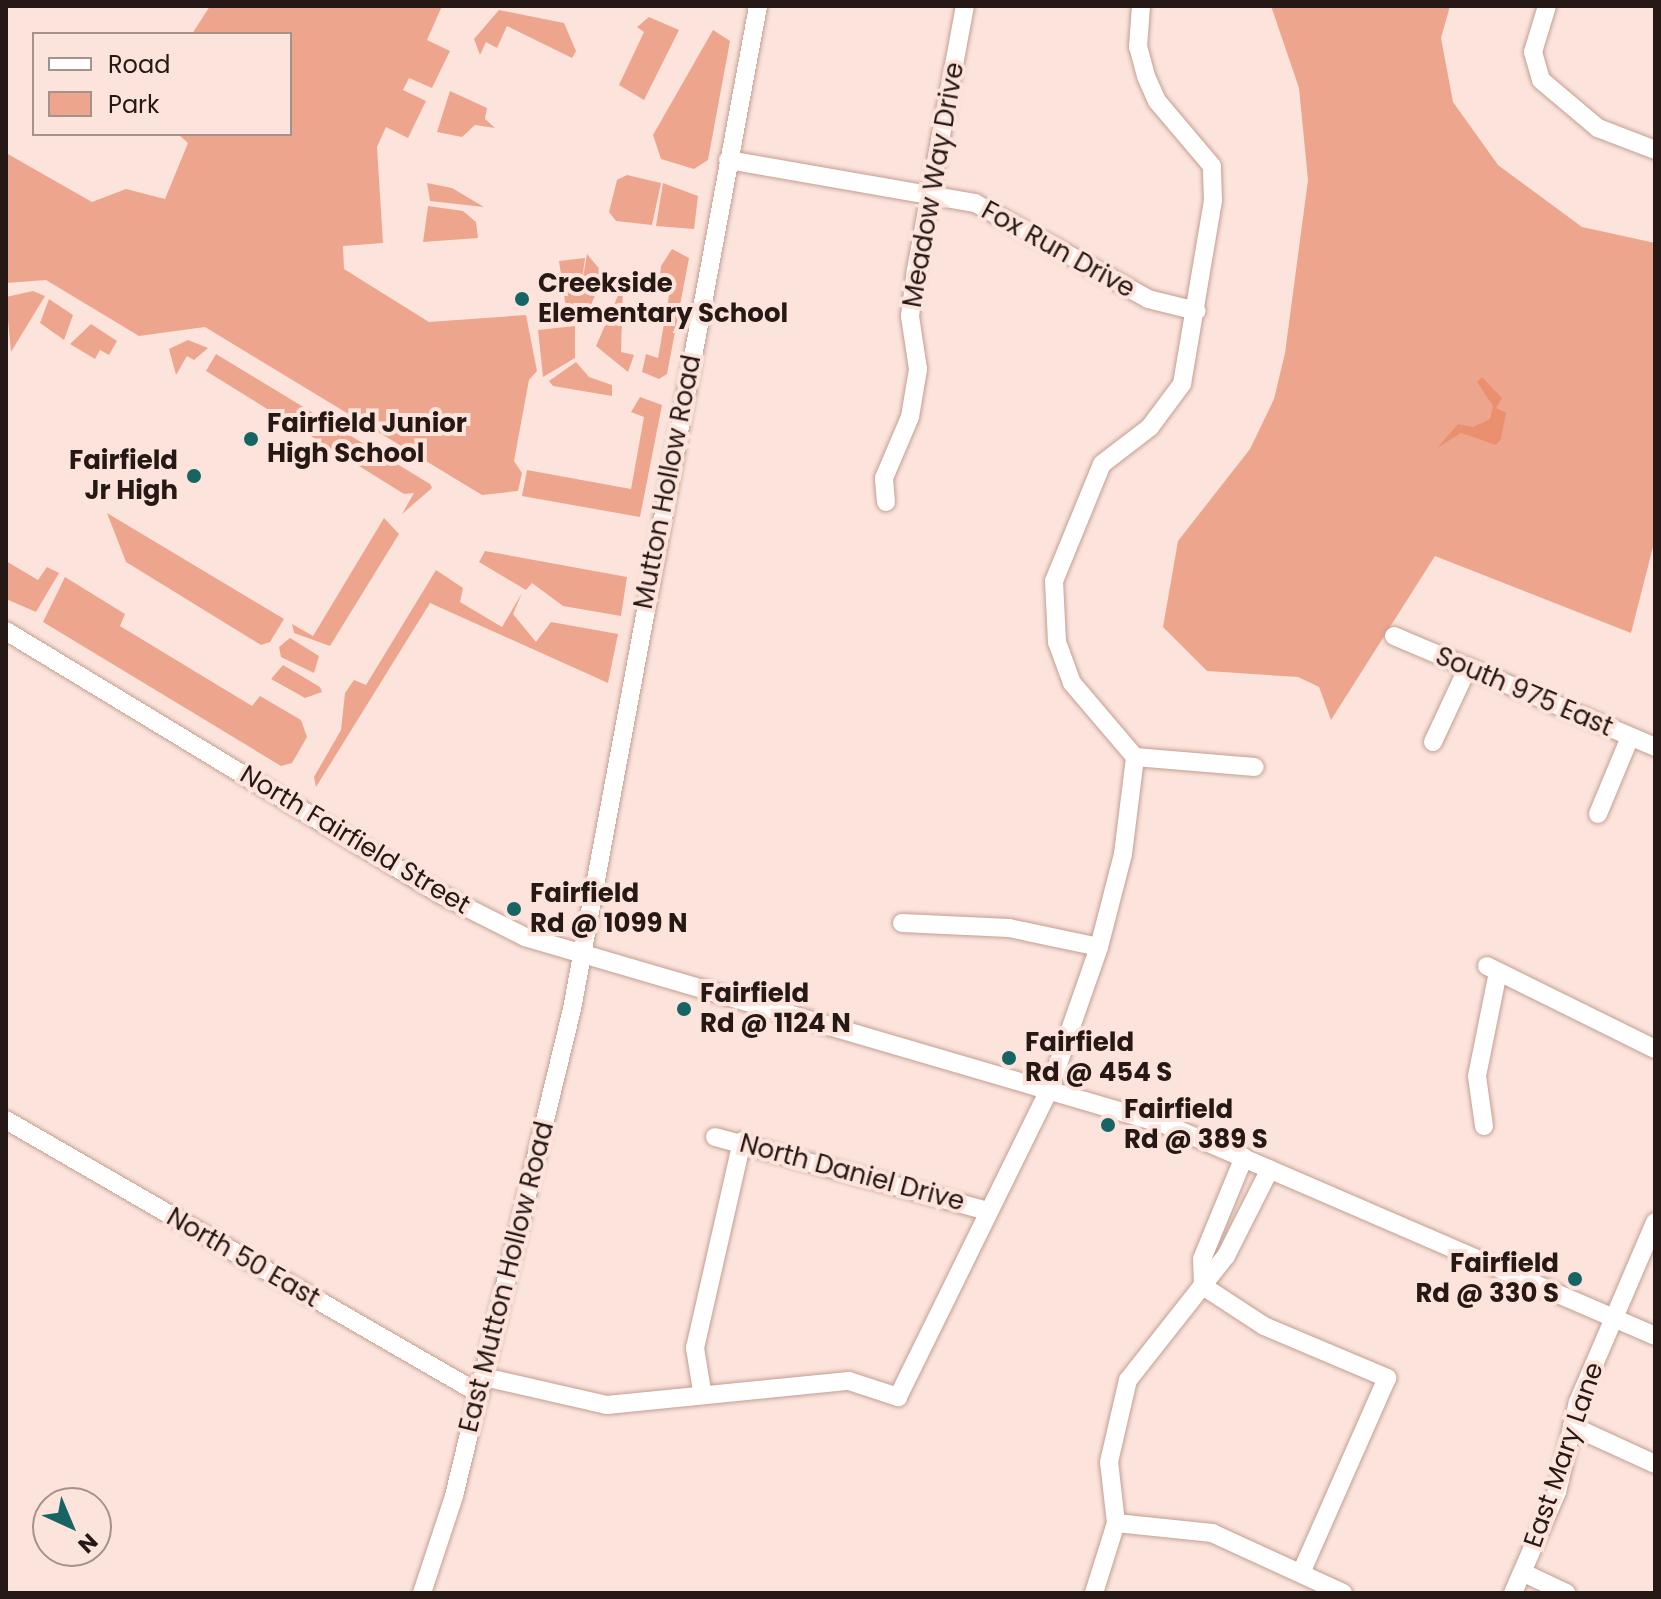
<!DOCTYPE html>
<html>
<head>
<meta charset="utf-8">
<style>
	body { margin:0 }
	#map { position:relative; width:1661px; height:1599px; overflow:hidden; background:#fce4dc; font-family:Poppins,sans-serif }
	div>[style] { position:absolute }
	.green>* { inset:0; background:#eda68d }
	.water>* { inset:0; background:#eb906f }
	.roads { filter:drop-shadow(0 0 2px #c39f92) drop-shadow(0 0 2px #c39f92) }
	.minor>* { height:18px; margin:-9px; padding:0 9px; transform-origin:9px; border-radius:9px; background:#fff }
	.dots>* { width:22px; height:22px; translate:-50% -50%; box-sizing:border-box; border:4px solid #fce4dc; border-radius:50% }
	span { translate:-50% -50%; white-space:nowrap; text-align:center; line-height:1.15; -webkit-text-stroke:8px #fce4dc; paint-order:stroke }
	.street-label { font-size:26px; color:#261814 }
	.poi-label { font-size:26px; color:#261814; font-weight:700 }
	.left { translate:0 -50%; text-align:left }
	.right { translate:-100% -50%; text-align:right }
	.frame { position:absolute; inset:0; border:8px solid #261814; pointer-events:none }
	.legend { position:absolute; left:32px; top:32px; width:260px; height:104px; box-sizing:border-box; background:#fce4dc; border:2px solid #a6928c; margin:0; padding:10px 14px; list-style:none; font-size:24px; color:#261814 }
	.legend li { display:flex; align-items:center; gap:16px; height:40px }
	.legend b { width:40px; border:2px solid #a6928c }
	.north { position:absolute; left:32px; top:1487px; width:80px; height:80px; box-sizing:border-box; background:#fce4dc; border:2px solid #a6928c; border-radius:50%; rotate:136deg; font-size:22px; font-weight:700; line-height:32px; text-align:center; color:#261814 }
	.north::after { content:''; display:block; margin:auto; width:28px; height:36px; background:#166564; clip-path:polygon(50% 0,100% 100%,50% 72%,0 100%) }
</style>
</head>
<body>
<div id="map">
	<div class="green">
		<div style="clip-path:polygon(210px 6px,442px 6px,427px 40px,450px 51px,432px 88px,409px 78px,403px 90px,426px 101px,408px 138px,386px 127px,377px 147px,383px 243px,343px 246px,344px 269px,429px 322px,526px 315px,537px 371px,529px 380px,514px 461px,522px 473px,518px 491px,482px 495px,205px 327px,139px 336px,46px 280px,6px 283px,6px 153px,92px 202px,126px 189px,165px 199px,188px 143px,178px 134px,290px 134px,290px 34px,192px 34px)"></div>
		<div style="clip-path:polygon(1271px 6px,1450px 6px,1441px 38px,1453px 102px,1498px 165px,1582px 227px,1655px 243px,1655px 539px,1631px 633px,1435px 556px,1331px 720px,1319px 687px,1298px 677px,1207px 671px,1163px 627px,1178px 541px,1250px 449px,1274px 399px,1285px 353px,1308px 180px,1299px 88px)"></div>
		<div style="clip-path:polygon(499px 10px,564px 23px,576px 51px,572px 58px,507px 26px,497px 48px,486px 42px,480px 55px,474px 39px)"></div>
		<div style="clip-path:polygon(649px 17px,679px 30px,644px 100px,619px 85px,644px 32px,637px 27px)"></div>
		<div style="clip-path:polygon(713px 30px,730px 41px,708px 160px,694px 169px,661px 159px,653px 135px)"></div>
		<div style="clip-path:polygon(450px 91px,487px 108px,485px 119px,495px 128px,475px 125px,462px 137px,437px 132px)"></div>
		<div style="clip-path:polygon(627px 175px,661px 183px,652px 225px,616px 221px,609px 212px,617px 180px)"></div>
		<div style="clip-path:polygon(427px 183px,452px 188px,484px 207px,430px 201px)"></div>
		<div style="clip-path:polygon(663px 183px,698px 196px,694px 229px,656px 226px)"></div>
		<div style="clip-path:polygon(428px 206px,463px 211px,476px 222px,478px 238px,423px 242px)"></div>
		<div style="clip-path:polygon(672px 249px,689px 258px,667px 374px,659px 379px,642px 372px,646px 354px,658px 358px,671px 284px,660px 276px,661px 266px)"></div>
		<div style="clip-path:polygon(587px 254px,602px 272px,600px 284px,584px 321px,568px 322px,559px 261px,585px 258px,580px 295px)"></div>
		<div style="clip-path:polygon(623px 284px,621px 352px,634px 355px,628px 372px,596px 346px)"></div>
		<div style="clip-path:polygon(33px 291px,45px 296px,11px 352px,6px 297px)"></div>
		<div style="clip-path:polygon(49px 299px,73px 315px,64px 340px,40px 323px)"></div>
		<div style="clip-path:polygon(91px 324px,117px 341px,109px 355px,100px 350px,95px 359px,70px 344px)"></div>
		<div style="clip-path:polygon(575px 326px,575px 358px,543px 377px,538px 330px)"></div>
		<div style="clip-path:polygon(188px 340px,208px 348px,194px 360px,187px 356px,176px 375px,169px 349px)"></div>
		<div style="clip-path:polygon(216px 354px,430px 484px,432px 488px,402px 514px,414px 493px,404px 494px,206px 371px)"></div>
		<div style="clip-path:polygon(576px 362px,589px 377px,612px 385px,612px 396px,553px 386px,549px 381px)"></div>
		<div style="clip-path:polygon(640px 397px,662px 405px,640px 517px,522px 496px,527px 470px,631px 489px,644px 417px,631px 412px)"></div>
		<div style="clip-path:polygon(107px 513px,284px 619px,270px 642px,261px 645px,126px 562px)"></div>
		<div style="clip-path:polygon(384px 518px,399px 534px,330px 646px,294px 633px,292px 624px,313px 636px)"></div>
		<div style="clip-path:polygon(485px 551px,627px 577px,621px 616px,563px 606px,532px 583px,526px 590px,479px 562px)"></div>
		<div style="clip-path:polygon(6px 561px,38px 580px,47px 567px,59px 573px,36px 612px,6px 599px)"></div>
		<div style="clip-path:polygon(436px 570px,463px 588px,460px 602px,502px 627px,522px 593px,513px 614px,536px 642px,551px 622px,618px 634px,608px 683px,430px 603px,316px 787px,314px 777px,341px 730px,345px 693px,354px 680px,366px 685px)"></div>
		<div style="clip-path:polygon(65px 577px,125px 614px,120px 626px,252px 706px,260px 696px,301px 720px,307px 737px,292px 763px,281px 766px,43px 622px)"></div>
		<div style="clip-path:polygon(290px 638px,319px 656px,314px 673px,281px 657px,279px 647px)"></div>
		<div style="clip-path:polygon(283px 665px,320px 687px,322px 692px,305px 698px,271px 679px)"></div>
	</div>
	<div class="water">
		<div style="clip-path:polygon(1482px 377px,1502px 398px,1496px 408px,1506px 413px,1501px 439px,1496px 445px,1461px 433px,1437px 448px,1458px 424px,1473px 427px,1490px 419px,1493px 406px,1477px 382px)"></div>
	</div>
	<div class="roads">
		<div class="minor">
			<div style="left:1547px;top:6px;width:48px;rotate:106.9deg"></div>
			<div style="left:1533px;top:52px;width:29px;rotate:74deg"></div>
			<div style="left:1541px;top:80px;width:75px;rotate:40.1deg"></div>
			<div style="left:1598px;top:128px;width:61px;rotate:21.1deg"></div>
			<div style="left:728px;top:160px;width:251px;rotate:9.9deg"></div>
			<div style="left:975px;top:203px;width:198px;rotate:29deg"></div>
			<div style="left:1148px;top:299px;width:50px;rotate:13.8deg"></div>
			<div style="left:886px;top:502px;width:24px;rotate:-95deg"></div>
			<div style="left:884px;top:478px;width:66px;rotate:-66.9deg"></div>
			<div style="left:910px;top:417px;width:49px;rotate:-80.5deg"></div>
			<div style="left:918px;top:369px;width:54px;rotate:-98.6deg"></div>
			<div style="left:910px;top:316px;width:46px;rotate:-82.6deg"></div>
			<div style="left:916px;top:270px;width:269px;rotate:-79.5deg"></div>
			<div style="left:6px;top:631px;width:507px;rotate:31.22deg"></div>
			<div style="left:440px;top:894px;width:95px;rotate:26.8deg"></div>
			<div style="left:525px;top:937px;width:669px;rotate:16.32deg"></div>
			<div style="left:1167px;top:1125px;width:532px;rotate:23.38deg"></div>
			<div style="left:1394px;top:636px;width:284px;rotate:23deg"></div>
			<div style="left:1433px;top:742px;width:83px;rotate:-65deg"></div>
			<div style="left:1135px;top:757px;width:120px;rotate:4.8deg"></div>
			<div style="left:1598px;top:814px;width:83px;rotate:-67.4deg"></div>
			<div style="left:902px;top:923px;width:107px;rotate:2.7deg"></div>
			<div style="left:1009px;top:928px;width:92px;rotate:11.9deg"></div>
			<div style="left:1487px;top:966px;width:187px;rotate:26.3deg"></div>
			<div style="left:6px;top:1120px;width:547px;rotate:30.03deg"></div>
			<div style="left:1484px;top:1126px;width:50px;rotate:-98deg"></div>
			<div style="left:1477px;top:1076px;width:101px;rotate:-78.6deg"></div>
			<div style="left:715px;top:1137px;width:283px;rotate:15.2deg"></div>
			<div style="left:1203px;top:1286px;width:73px;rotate:33.3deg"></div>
			<div style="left:1264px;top:1326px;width:134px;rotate:22.9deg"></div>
			<div style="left:1387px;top:1378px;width:213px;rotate:113.8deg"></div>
			<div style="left:1203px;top:1286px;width:27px;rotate:-92deg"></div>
			<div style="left:1202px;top:1259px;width:110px;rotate:-67.6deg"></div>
			<div style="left:484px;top:1377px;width:126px;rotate:12.8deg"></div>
			<div style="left:607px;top:1405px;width:243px;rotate:-5.7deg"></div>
			<div style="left:849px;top:1381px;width:52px;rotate:18.1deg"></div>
			<div style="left:898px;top:1397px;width:342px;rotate:-63.8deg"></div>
			<div style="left:1049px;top:1090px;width:151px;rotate:-70.7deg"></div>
			<div style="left:1099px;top:947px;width:96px;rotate:-75.5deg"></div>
			<div style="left:1123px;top:854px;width:98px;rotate:-82.9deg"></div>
			<div style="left:1135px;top:757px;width:97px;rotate:-130.4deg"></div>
			<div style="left:1072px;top:683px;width:44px;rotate:-110.1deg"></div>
			<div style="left:1057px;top:642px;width:61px;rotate:-92.8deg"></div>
			<div style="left:1054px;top:581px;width:126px;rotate:-67.7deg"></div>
			<div style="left:1102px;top:464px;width:61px;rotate:-37.6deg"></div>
			<div style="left:1150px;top:427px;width:54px;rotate:-53.3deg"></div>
			<div style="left:1182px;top:384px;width:187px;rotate:-80.4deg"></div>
			<div style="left:1213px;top:200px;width:34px;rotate:-92deg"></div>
			<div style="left:1212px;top:166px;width:85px;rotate:-130.2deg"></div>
			<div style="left:1157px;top:101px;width:27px;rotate:-114deg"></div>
			<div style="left:1146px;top:76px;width:30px;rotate:-105deg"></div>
			<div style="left:1138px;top:47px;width:41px;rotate:-85.8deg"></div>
			<div style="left:702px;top:1391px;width:44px;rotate:-99.2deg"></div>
			<div style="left:695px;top:1348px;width:212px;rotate:-77.2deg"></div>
			<div style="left:1572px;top:1426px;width:91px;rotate:24.6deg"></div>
			<div style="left:1116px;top:1523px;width:97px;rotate:5.9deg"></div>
			<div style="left:1212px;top:1533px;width:144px;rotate:24.6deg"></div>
			<div style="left:1524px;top:1573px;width:47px;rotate:25.5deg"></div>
			<div style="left:422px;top:1593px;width:102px;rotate:-71.7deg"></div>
			<div style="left:454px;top:1496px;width:501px;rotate:-76.38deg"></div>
			<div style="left:572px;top:1009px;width:1020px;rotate:-79.49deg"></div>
			<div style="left:1094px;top:1593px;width:73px;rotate:-72.6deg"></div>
			<div style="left:1116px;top:1523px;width:61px;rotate:-96.5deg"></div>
			<div style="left:1109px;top:1462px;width:84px;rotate:-77deg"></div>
			<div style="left:1128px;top:1380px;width:158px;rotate:-51.7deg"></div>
			<div style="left:1226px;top:1256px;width:97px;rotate:-63.2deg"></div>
			<div style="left:1513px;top:1593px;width:110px;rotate:-66.5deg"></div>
			<div style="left:1557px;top:1492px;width:92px;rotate:-76.9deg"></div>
			<div style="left:1578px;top:1402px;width:196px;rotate:-66.8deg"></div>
		</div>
	</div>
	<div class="dots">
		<div style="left:522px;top:299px;background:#166564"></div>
		<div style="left:251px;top:439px;background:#166564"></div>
		<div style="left:194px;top:476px;background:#166564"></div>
		<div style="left:514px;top:909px;background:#166564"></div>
		<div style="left:684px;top:1009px;background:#166564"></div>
		<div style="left:1009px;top:1058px;background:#166564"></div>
		<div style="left:1108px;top:1125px;background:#166564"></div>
		<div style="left:1575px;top:1279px;background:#166564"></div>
	</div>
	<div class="street-label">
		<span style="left:934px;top:185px;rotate:-80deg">Meadow Way Drive</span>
		<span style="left:1058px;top:250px;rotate:29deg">Fox Run Drive</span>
		<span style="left:668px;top:482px;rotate:-79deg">Mutton Hollow Road</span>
		<span style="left:1524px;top:692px;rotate:23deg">South 975 East</span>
		<span style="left:355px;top:840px;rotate:31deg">North Fairfield Street</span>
		<span style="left:852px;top:1173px;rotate:15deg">North Daniel Drive</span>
		<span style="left:243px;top:1258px;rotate:30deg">North 50 East</span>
		<span style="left:507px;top:1277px;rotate:-76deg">East Mutton Hollow Road</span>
		<span style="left:1564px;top:1455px;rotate:-71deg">East Mary Lane</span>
	</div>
	<div class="poi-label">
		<span class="left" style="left:538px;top:299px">Creekside<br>Elementary School</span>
		<span class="left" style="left:267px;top:439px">Fairfield Junior<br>High School</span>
		<span class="right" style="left:178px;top:476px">Fairfield<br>Jr High</span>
		<span class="left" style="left:530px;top:909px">Fairfield<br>Rd @ 1099 N</span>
		<span class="left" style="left:700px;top:1009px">Fairfield<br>Rd @ 1124 N</span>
		<span class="left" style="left:1025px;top:1058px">Fairfield<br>Rd @ 454 S</span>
		<span class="left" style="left:1124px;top:1125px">Fairfield<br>Rd @ 389 S</span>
		<span class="right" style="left:1559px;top:1279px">Fairfield<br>Rd @ 330 S</span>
	</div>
	<div class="frame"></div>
	<ul class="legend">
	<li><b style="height:10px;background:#fff"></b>Road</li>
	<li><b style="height:22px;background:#eda68d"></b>Park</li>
	</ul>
	<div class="north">N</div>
</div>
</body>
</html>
